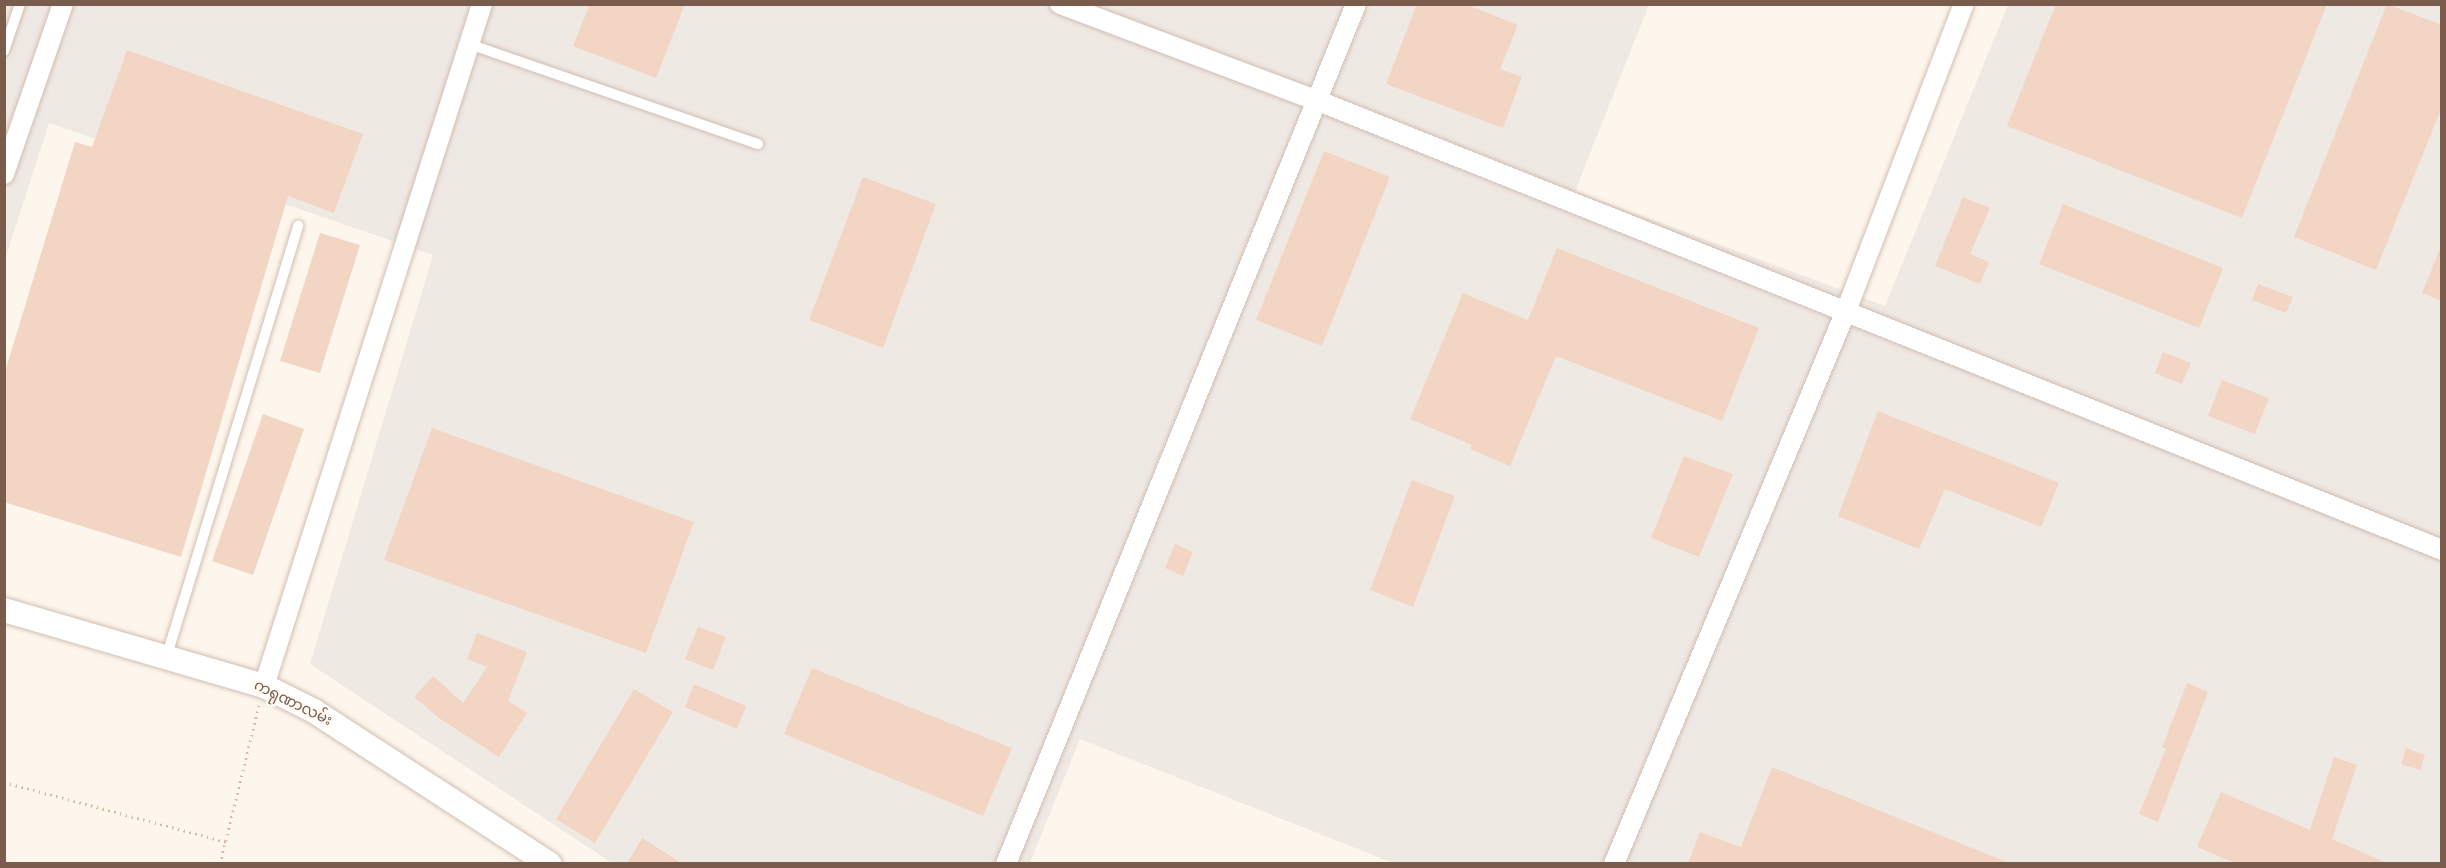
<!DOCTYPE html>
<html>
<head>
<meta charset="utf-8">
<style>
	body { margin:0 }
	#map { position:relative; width:2446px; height:868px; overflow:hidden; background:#fdf6ec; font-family:"Roboto Condensed","Noto Sans Myanmar",sans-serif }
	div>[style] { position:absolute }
	.industrial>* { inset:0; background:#efe9e4 }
	.building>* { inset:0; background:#f3d5c3 }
	.path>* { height:3px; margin-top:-1.5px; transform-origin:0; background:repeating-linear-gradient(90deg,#d9b8a5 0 1.5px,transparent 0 6px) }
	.roads { filter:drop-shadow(0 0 2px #d1beb0) drop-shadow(0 0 2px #d1beb0) }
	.service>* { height:10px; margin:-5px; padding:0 5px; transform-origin:5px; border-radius:5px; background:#fff }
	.minor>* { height:20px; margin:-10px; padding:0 10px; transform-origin:10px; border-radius:10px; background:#fff }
	.tertiary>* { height:24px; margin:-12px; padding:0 12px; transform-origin:12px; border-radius:12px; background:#fff }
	span { translate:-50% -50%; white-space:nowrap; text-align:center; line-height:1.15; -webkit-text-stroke:4.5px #fffaf3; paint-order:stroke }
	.street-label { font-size:15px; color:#7a5c4d }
	.frame { position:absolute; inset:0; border:6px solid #7a5c4d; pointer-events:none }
</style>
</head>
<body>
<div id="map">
	<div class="industrial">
		<div style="clip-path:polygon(5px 5px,1649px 5px,1575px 191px,1885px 306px,2008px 5px,2441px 5px,2441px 863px,1393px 863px,1080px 739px,1030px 863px,612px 863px,310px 664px,433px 255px,49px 123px,5px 260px)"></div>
	</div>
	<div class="building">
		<div style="clip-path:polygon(590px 4px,685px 4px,656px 78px,573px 46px)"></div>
		<div style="clip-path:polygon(1417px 4px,1465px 4px,1518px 25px,1500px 69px,1522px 77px,1503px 128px,1386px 84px)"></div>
		<div style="clip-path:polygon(2056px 4px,2327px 4px,2242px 218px,2007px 126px)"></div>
		<div style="clip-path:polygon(2387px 4px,2442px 25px,2442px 107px,2376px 270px,2294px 237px)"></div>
		<div style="clip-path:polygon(127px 50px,363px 134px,334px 213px,288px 196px,181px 557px,4px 502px,4px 375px,75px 142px,92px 147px)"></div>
		<div style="clip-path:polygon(1324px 151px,1390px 177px,1322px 346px,1256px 320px)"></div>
		<div style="clip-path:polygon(863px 177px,936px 204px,883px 348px,809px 320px)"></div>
		<div style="clip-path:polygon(1963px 197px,1990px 208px,1970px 254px,1989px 262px,1980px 284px,1935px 266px)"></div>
		<div style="clip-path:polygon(2063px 204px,2223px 268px,2199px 328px,2039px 264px)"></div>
		<div style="clip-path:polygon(320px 233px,360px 245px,320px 373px,280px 361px)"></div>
		<div style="clip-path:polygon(2441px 246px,2442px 246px,2442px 301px,2422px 293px)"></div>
		<div style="clip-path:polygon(1557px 248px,1759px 328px,1722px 421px,1556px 356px,1510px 466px,1470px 449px,1472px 445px,1410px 419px,1463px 293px,1528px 320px)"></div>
		<div style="clip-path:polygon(2258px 284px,2293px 297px,2286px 313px,2252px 300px)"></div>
		<div style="clip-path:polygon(2163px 352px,2191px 363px,2182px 384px,2155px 373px)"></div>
		<div style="clip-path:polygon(2222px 380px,2269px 398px,2255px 434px,2208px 416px)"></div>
		<div style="clip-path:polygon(1878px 411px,2059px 483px,2041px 527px,1945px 489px,1919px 549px,1838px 516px)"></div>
		<div style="clip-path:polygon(263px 414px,304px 429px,253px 575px,212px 561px)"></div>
		<div style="clip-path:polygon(432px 428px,694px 522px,646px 653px,384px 560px)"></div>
		<div style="clip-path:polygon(1684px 456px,1733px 474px,1699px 557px,1651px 538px)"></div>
		<div style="clip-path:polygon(1412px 480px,1455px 496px,1413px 607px,1370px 590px)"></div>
		<div style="clip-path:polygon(1175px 544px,1193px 552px,1183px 576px,1165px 568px)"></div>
		<div style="clip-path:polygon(698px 627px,726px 637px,713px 670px,685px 659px)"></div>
		<div style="clip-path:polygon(477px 633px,527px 652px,508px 701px,527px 713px,499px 757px,439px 718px,414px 697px,433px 676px,463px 703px,487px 667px,467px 659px)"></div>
		<div style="clip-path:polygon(812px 668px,1012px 748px,983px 816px,784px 734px)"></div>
		<div style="clip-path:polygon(2187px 683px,2208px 692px,2158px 822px,2139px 814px,2166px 749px,2162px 748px)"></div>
		<div style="clip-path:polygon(694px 684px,746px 706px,737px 729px,685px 707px)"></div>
		<div style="clip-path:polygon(634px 689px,673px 712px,595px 843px,556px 819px)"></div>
		<div style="clip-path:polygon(2406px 748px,2425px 755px,2420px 770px,2401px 764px)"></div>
		<div style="clip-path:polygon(2334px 757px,2357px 765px,2332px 839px,2389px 864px,2237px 864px,2197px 847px,2221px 792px,2310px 830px)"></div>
		<div style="clip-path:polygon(1772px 767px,2009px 863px,2009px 864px,1688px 864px,1700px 832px,1741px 847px)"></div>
		<div style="clip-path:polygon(642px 838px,683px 864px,627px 864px)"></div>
	</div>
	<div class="path">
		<div style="left:4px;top:782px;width:231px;rotate:15.1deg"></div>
		<div style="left:220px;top:864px;width:164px;rotate:-76.2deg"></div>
	</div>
	<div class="roads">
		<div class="service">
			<div style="left:469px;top:44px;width:306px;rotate:19.1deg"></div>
			<div style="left:4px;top:51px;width:50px;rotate:-71.2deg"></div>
			<div style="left:167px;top:655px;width:449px;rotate:-73deg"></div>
		</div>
		<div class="minor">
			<div style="left:1060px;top:4px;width:273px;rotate:20.6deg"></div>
			<div style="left:1316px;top:100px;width:1213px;rotate:21.78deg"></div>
			<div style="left:4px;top:174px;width:180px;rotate:-70.9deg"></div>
			<div style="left:264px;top:686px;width:716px;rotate:-72.27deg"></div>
			<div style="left:1006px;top:864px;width:928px;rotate:-67.85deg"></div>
			<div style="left:1614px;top:864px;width:600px;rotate:-67.24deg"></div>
			<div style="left:1846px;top:311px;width:329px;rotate:-69deg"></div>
		</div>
		<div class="tertiary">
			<div style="left:4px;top:610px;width:271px;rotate:16.3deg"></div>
			<div style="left:264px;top:686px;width:56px;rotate:26.6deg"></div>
			<div style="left:314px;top:711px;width:281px;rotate:33deg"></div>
		</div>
	</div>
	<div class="street-label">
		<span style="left:293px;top:703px;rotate:26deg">ကရုဏာလမ်း</span>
	</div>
	<div class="frame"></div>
</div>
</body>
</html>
